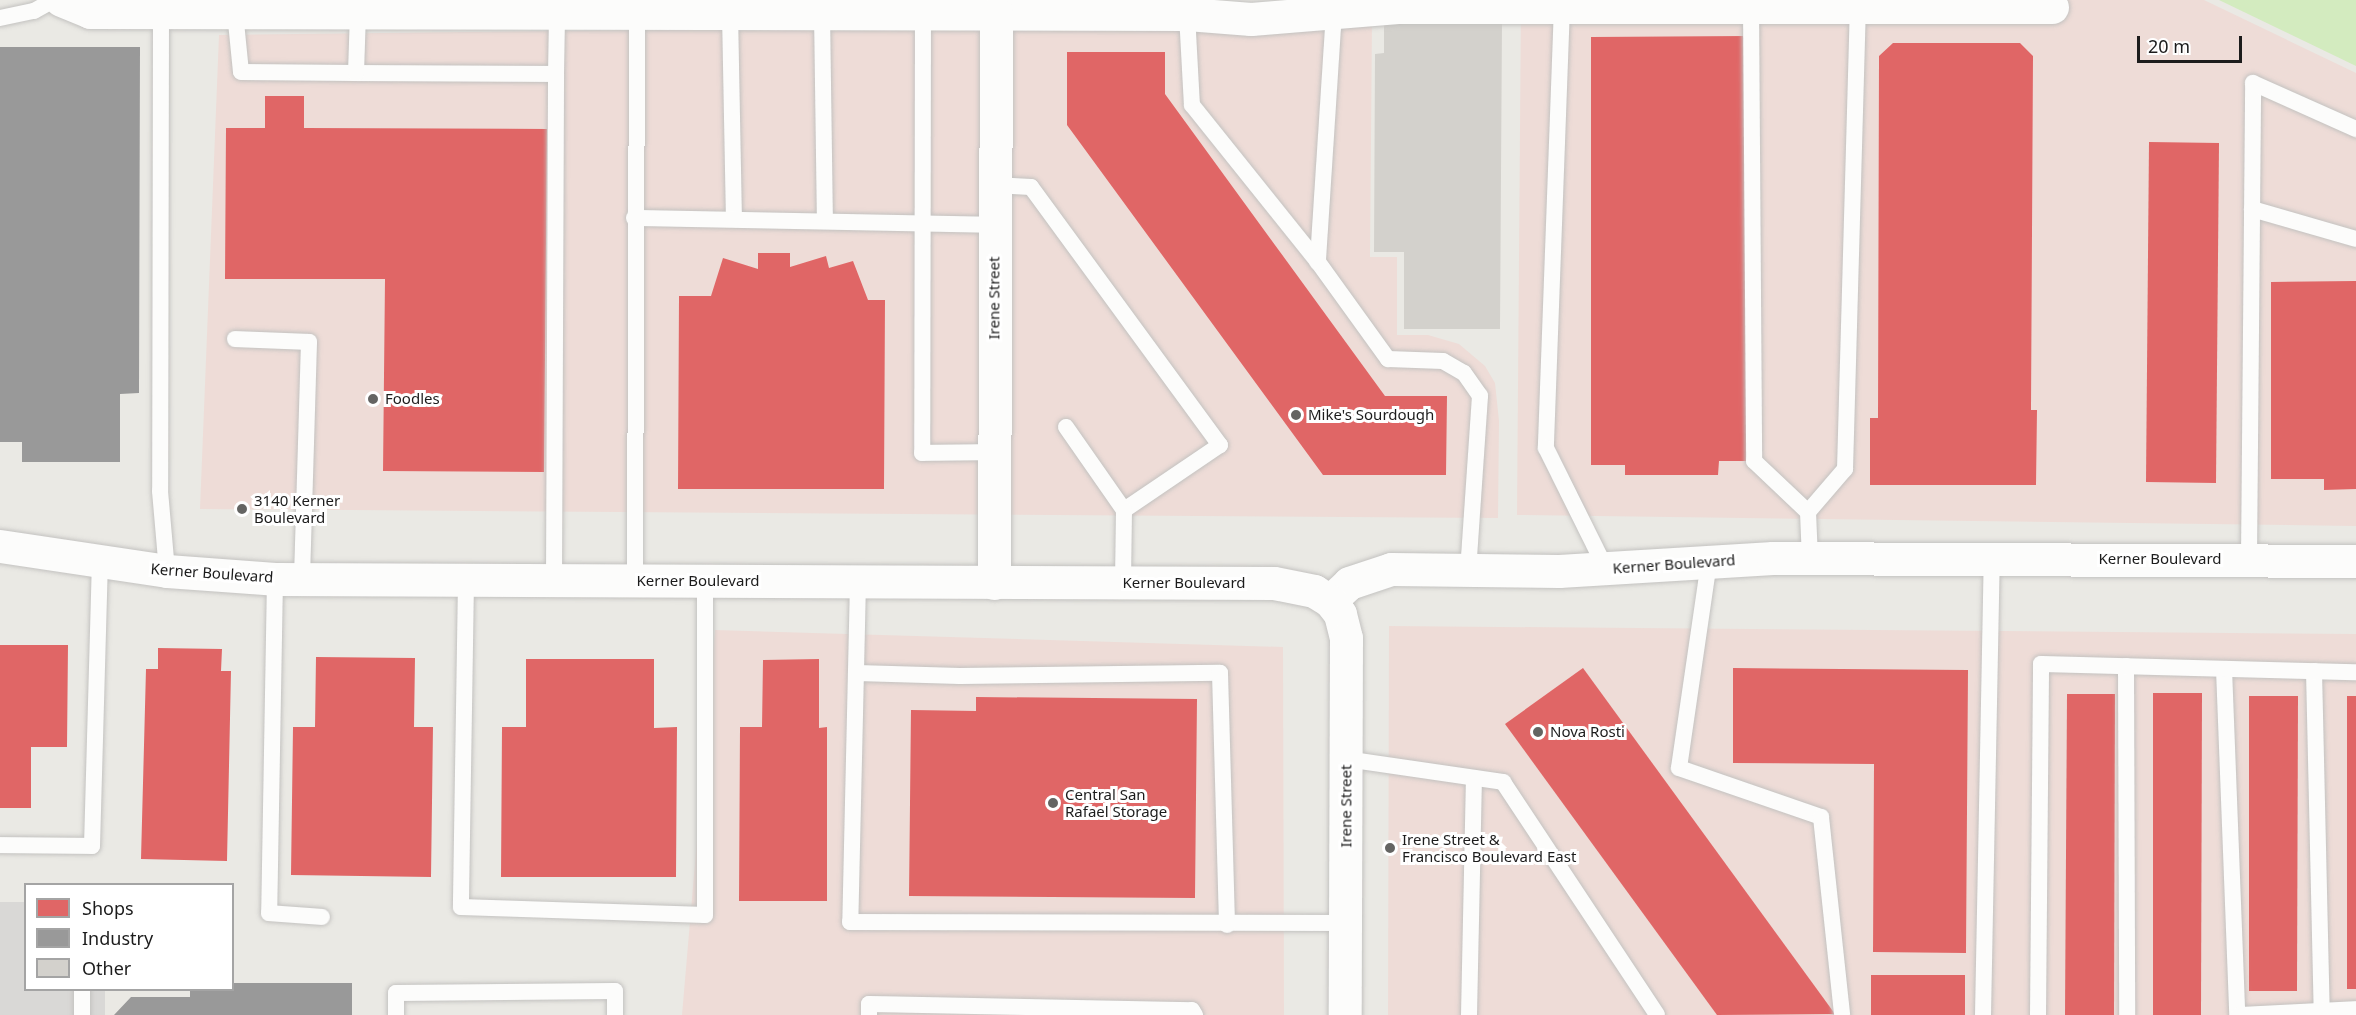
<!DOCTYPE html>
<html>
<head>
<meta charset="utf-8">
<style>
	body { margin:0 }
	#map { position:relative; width:2356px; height:1015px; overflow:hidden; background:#eae9e4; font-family:"Noto Sans",sans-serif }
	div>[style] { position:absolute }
	.commercial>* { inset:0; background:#eedcd7 }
	.grass>* { inset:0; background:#d3ebbf }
	.parking>* { inset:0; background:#d9d8d6 }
	.shops>* { inset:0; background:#e06666 }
	.industry>* { inset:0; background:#999 }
	.building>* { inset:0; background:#d3d1cc }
	.roads { filter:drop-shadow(0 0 2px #c3c2c0) drop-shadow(0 0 2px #c3c2c0) }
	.service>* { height:16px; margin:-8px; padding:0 8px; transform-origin:8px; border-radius:8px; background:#fcfcfb }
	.minor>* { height:33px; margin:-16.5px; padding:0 16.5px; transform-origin:16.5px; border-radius:16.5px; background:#fcfcfb }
	.tertiary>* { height:33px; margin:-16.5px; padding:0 16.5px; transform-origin:16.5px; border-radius:16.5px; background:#fcfcfb }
	.dots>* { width:16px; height:16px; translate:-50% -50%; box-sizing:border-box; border:3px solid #fff; border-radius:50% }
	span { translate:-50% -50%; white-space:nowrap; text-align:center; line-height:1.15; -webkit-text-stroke:6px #fff; paint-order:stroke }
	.street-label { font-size:15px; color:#1c1c1c }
	.poi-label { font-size:15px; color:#1c1c1c }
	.left { translate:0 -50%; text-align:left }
	.legend { position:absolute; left:24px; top:883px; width:210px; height:108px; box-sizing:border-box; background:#fff; border:2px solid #a4a4a4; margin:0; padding:8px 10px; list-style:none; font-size:18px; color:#1c1c1c }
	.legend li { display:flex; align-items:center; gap:12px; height:30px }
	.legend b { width:30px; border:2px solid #a4a4a4 }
	.scale { position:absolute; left:2137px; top:36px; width:105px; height:27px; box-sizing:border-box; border:3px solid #1c1c1c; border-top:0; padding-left:8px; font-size:18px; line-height:21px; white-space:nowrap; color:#1c1c1c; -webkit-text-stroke:4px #fff; paint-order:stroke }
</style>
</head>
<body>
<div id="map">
	<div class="commercial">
		<div style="clip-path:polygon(1521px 0,2204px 0,2356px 73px,2356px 526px,1517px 515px)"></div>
		<div style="clip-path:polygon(1372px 21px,1370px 257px,1397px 257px,1397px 335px,1428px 335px,1459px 344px,1485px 366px,1495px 383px,1499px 421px,1498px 518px,200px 509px,219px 35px)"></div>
		<div style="clip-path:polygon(1389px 626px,2356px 634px,2356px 1015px,1388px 1015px)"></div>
		<div style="clip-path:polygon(715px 630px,1283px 647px,1284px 1015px,682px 1015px)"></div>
	</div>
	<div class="grass">
		<div style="clip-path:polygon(2219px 0,2356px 0,2356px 66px)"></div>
	</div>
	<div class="parking">
		<div style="clip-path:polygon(0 902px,25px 902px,26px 990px,105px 990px,105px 1015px,0 1015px)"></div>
	</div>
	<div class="shops">
		<div style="clip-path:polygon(1747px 36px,1747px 461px,1719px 461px,1718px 475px,1625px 475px,1625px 465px,1591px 465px,1591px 37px)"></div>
		<div style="clip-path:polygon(1893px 43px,2020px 43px,2033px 56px,2031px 410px,2037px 410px,2036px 485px,1870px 485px,1870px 418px,1878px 418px,1879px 56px)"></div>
		<div style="clip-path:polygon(1067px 52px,1165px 52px,1165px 94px,1385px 396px,1447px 396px,1446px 475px,1323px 475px,1067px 125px)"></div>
		<div style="clip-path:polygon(265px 96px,304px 96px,304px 128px,547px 129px,544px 472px,383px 471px,385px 279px,225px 279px,226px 128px,265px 128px)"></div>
		<div style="clip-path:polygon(2149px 142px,2219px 143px,2216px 483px,2146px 482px)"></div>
		<div style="clip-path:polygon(758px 253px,790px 253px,790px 267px,826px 256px,829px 268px,853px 261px,868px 300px,885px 300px,884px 489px,678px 489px,679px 296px,711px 296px,723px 258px,758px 269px)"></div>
		<div style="clip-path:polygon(2356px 281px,2356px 489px,2324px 490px,2324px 479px,2271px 479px,2271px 282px)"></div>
		<div style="clip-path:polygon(0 645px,68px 645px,67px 747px,31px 747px,31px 808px,0 808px)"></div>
		<div style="clip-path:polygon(158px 648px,222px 649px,221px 671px,231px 671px,227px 861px,141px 859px,146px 669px,158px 669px)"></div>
		<div style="clip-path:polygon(316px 657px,415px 658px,414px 727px,433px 727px,431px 877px,291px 875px,293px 727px,315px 727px)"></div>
		<div style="clip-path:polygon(526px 659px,654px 659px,654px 728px,677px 727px,676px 877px,501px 877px,502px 727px,526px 727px)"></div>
		<div style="clip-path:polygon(819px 659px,819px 728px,827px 727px,827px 901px,739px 901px,740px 727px,762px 727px,763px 660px)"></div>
		<div style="clip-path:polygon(1583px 668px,1835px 1014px,1717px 1015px,1505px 724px)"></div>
		<div style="clip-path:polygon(1733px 668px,1968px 670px,1966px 953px,1873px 952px,1874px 764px,1733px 763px)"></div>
		<div style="clip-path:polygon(2153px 693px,2202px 693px,2201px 1015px,2153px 1015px)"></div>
		<div style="clip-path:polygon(2067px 694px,2115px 694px,2114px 1015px,2065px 1015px)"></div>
		<div style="clip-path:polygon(2249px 696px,2298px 696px,2297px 991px,2249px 991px)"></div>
		<div style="clip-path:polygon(2347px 696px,2356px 696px,2356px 989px,2347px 989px)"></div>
		<div style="clip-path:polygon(976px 697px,1197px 699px,1195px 898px,909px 896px,911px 710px,976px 711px)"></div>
		<div style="clip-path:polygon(1871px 975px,1965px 975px,1965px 1015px,1871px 1015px)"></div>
	</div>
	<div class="industry">
		<div style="clip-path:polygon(0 47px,140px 47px,139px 393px,120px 394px,120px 462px,22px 462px,22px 442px,0 442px)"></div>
		<div style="clip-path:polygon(232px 983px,352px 983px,352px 1015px,114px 1015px,131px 997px,190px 997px,190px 990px,232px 990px)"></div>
	</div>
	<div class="building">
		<div style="clip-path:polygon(1384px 21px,1502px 22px,1500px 329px,1404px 329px,1404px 252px,1374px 252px,1375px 54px,1384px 53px)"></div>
	</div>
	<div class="roads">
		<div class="service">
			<div style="left:1562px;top:6px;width:442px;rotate:92.1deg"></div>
			<div style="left:1546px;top:448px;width:135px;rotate:63.6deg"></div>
			<div style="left:1751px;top:6px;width:455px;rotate:89.6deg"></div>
			<div style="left:1754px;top:461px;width:74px;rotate:43.4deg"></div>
			<div style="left:1808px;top:512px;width:47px;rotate:87.6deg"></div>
			<div style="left:161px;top:12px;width:479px;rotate:90.1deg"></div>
			<div style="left:160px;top:491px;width:80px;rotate:85deg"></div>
			<div style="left:235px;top:12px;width:60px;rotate:84.3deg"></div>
			<div style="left:241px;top:72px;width:115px;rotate:0.5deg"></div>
			<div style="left:356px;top:73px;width:200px;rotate:0.3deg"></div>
			<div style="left:556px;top:74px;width:60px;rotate:-89deg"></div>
			<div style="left:822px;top:12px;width:207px;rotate:89.2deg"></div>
			<div style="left:923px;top:12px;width:441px;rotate:90.1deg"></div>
			<div style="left:922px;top:453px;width:72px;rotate:-0.8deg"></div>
			<div style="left:1334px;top:12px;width:251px;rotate:93.7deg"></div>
			<div style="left:1318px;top:262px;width:120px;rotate:54.2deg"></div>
			<div style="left:1388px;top:359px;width:55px;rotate:2.1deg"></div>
			<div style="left:1443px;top:361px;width:24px;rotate:30deg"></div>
			<div style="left:1464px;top:373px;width:28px;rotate:55deg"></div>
			<div style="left:1480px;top:396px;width:174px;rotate:93.9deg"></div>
			<div style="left:730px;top:13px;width:205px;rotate:88.9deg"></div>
			<div style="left:1187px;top:14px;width:91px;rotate:86.9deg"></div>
			<div style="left:1192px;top:105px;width:201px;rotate:51.3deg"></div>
			<div style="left:0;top:18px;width:35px;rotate:-12deg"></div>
			<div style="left:34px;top:11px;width:23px;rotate:-29deg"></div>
			<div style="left:356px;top:73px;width:61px;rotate:-88.1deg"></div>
			<div style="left:994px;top:185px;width:37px;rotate:3deg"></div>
			<div style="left:1031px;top:187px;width:320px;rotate:53.8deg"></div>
			<div style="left:1220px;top:445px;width:116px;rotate:145.9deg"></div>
			<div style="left:2252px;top:209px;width:108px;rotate:16.1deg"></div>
			<div style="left:634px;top:218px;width:360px;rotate:1.1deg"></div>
			<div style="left:235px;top:339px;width:74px;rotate:2.3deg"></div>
			<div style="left:309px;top:342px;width:237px;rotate:91.7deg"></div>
			<div style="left:1066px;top:427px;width:101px;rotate:55.1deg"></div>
			<div style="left:1124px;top:510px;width:73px;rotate:90.8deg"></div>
			<div style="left:1808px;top:512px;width:57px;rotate:-49.3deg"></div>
			<div style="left:1845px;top:469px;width:463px;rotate:-88.4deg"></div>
			<div style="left:2249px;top:560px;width:477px;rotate:-89.5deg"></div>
			<div style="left:2253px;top:83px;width:113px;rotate:24.1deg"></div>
			<div style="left:1709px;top:562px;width:208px;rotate:98.3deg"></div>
			<div style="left:1679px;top:768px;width:150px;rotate:19deg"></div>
			<div style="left:1821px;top:817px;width:199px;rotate:83.9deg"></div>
			<div style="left:275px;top:579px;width:334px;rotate:91deg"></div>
			<div style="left:269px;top:913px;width:53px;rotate:4.3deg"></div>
			<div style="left:466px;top:581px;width:326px;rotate:90.9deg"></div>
			<div style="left:461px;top:907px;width:244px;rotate:1.9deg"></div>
			<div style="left:705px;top:915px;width:334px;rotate:-90deg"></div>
			<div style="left:554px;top:581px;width:507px;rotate:-89.77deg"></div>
			<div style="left:635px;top:581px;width:568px;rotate:-89.8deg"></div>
			<div style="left:858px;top:582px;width:340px;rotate:91.3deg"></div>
			<div style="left:850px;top:922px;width:495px;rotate:0.1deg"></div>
			<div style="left:2126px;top:666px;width:349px;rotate:89.8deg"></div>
			<div style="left:2224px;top:669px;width:346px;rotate:87.8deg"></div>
			<div style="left:2314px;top:671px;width:340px;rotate:88.7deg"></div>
			<div style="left:857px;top:673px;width:103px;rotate:1.7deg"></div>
			<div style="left:960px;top:676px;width:260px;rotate:-0.7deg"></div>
			<div style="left:1220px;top:673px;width:252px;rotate:88.4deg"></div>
			<div style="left:1346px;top:759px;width:159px;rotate:8.3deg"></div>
			<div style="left:1503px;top:782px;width:279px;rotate:56.5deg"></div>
			<div style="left:0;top:845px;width:92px;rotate:0.6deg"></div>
			<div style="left:92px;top:846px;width:283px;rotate:-88.4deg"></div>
			<div style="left:82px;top:1015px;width:25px;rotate:-90deg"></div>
			<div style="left:396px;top:1015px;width:22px;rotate:-90deg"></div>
			<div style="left:396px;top:993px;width:219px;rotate:-0.5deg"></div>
			<div style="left:615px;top:991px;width:24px;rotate:90deg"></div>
			<div style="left:869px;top:1015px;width:11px;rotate:-90deg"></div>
			<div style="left:869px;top:1004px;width:323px;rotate:1.1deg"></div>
			<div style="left:1192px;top:1010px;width:6px;rotate:59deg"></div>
			<div style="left:1469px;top:1015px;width:237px;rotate:-88.8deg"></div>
			<div style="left:1983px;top:1015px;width:456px;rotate:-88.9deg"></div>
			<div style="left:2038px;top:1015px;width:351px;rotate:-89.5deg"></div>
			<div style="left:2041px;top:664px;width:315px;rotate:1.5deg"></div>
			<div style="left:2239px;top:1015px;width:117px;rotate:-2.9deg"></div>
		</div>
		<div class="minor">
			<div style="left:61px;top:0;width:31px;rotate:22deg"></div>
			<div style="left:90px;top:12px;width:1097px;rotate:0.1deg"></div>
			<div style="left:1187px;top:14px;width:64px;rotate:4.5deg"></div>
			<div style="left:1251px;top:19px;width:147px;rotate:-4.7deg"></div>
			<div style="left:1398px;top:7px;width:654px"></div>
			<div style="left:994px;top:583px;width:570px;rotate:-89.8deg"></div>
			<div style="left:1330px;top:601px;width:26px;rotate:-43deg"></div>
			<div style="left:1349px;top:583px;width:44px;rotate:-18.4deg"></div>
			<div style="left:1391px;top:569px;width:168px;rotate:0.7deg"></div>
			<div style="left:1559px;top:571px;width:214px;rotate:-3.5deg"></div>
			<div style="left:1773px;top:558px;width:583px;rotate:0.29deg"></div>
		</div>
		<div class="tertiary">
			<div style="left:0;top:546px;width:169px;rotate:8.5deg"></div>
			<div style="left:167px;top:571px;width:108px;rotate:4.2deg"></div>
			<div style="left:275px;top:579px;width:999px;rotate:0.23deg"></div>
			<div style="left:1274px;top:583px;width:41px;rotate:11.3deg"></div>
			<div style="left:1314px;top:591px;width:19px;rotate:32deg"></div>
			<div style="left:1330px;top:601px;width:16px;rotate:52deg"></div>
			<div style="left:1340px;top:614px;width:25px;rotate:76deg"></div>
			<div style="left:1346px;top:638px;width:377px;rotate:90.2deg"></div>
		</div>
	</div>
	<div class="dots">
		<div style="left:373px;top:399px;background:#646462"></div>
		<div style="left:1296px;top:415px;background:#646462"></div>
		<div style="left:242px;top:509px;background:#646462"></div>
		<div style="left:1538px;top:732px;background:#646462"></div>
		<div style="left:1053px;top:803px;background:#646462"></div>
		<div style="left:1390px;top:848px;background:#646462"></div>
	</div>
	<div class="street-label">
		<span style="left:994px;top:298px;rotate:-90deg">Irene Street</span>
		<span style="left:2160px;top:559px">Kerner Boulevard</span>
		<span style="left:1674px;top:564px;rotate:-4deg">Kerner Boulevard</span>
		<span style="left:212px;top:573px;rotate:4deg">Kerner Boulevard</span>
		<span style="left:698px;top:581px">Kerner Boulevard</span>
		<span style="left:1184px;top:583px">Kerner Boulevard</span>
		<span style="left:1346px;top:806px;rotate:-90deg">Irene Street</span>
	</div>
	<div class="poi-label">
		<span class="left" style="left:385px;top:399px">Foodles</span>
		<span class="left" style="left:1308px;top:415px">Mike's Sourdough</span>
		<span class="left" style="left:254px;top:509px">3140 Kerner<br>Boulevard</span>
		<span class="left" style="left:1550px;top:732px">Nova Rosti</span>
		<span class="left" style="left:1065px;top:803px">Central San<br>Rafael Storage</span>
		<span class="left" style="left:1402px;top:848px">Irene Street &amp;<br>Francisco Boulevard East</span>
	</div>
	<ul class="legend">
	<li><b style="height:16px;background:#e06666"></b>Shops</li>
	<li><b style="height:16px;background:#999"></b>Industry</li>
	<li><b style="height:16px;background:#d3d1cc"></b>Other</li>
	</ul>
	<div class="scale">20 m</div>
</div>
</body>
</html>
